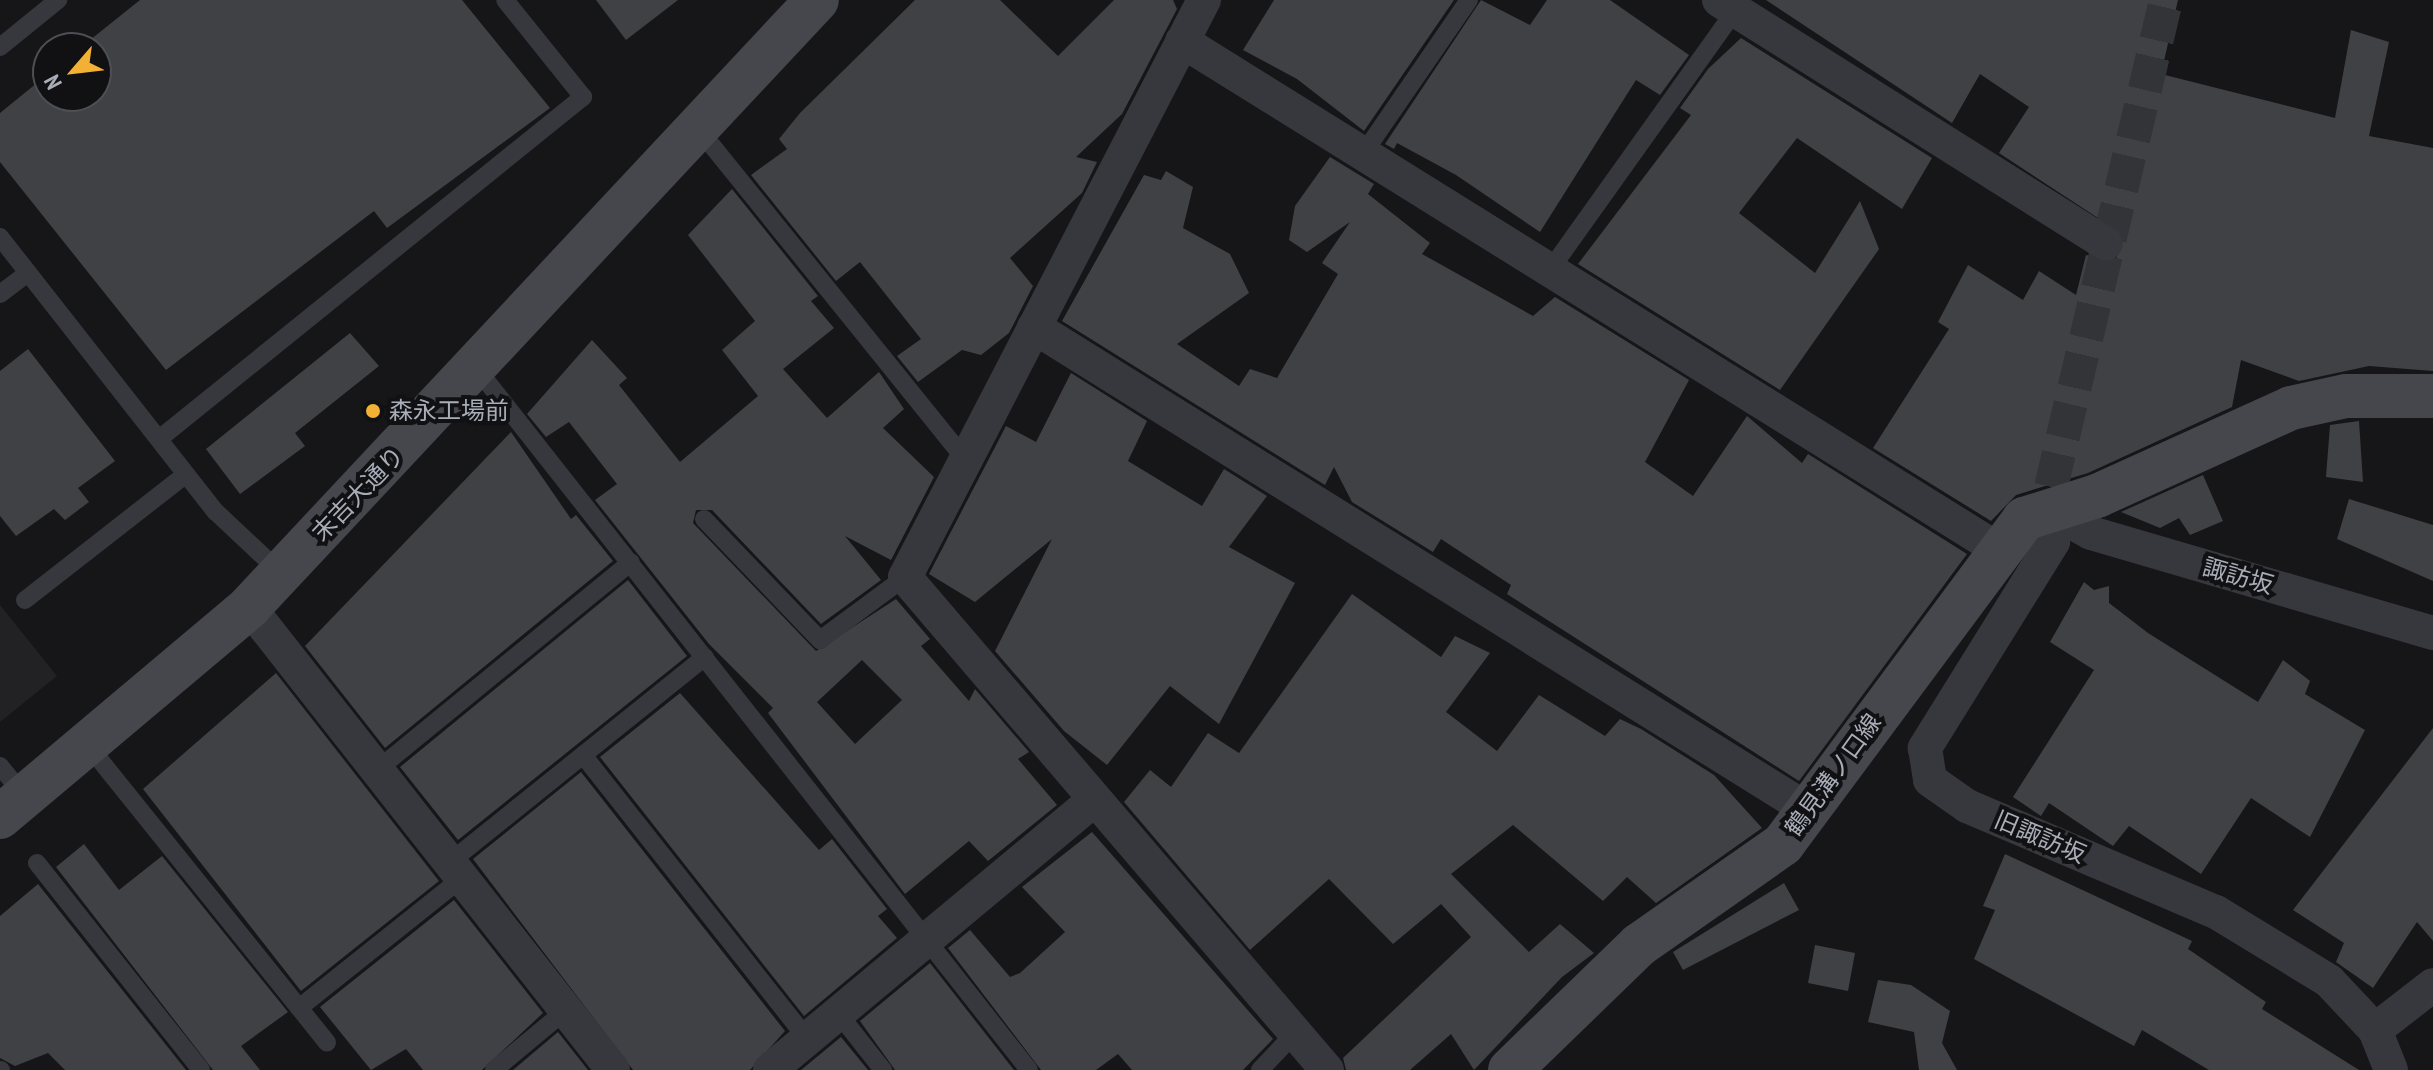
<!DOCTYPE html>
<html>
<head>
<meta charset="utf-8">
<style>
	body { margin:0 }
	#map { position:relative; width:2433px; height:1070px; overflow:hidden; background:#161618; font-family:"PT Sans Narrow","Noto Sans JP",sans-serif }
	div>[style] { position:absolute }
	.built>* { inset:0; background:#222225 }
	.building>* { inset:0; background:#404145 }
	.street-tunnel>* { height:34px; margin-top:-17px; transform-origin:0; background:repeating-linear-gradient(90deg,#333438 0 34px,transparent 0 51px) }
	.lane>* { height:18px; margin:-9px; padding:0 9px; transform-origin:9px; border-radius:9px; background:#37383d }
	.street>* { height:34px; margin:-17px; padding:0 17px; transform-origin:17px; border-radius:17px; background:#37383d }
	.secondary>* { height:44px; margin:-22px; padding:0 22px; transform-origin:22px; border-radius:22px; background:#45474d }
	.dots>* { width:22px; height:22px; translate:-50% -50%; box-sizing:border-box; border:4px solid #111113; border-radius:50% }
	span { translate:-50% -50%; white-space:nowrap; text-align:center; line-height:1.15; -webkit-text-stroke:8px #111113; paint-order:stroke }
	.poi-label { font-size:24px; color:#a8adb8 }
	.left { translate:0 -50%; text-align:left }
	.street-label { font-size:24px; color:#a8adb8 }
	.north { position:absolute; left:32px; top:32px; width:80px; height:80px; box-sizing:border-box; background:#111113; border:2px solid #4d4f55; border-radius:50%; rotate:242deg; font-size:22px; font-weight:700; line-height:32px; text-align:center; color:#a8adb8 }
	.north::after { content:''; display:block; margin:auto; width:28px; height:36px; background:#f2b134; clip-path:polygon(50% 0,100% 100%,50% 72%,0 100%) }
</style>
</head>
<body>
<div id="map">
	<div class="built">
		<div style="clip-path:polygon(0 605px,57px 676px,0 722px)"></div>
	</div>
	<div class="building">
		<div style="clip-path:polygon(140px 0,462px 0,550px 108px,387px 228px,374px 211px,166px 370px,0 162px,0 113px,48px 74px,48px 96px,96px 96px,96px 48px,80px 48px)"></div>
		<div style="clip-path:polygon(596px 0,678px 0,626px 40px)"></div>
		<div style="clip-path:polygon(915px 0,1000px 0,1058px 56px,1114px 0,1173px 0,1177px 9px,1122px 114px,1076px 157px,1097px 162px,1082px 193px,1010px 258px,1033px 286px,1009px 333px,981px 355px,962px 350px,918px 382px,897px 356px,921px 339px,860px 262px,836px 281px,751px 175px,787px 149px,779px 139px,800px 113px)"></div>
		<div style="clip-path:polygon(1274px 0,1454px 0,1364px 131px,1297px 79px,1243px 50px)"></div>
		<div style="clip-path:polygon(1481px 0,1530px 25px,1547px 0,1610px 0,1689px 55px,1660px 95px,1636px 80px,1540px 232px,1456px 175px,1397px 143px,1394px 149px,1385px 144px)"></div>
		<div style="clip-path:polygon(1766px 0,2178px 0,2161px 74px,2335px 118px,2351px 30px,2389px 42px,2369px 136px,2433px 148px,2433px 371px,2369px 366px,2299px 381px,2241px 360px,2232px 407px,2088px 473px,2016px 495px,1991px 521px,1873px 448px,1949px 329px,1938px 322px,1968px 265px,2023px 300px,2039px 271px,2076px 295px,2086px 255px,2115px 262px,2124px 235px,1999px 153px,2029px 107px,1980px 74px,1952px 123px)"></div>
		<div style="clip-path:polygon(1741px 38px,1932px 158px,1902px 209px,1797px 138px,1739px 213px,1815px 273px,1860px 201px,1879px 249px,1780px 390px,1578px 264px,1691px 115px,1680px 108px,1708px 69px)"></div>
		<div style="clip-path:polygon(1330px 157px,1374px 184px,1368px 194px,1430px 243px,1422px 254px,1533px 316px,1555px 297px,1689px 380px,1645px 462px,1693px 496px,1747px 416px,1802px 463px,1808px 454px,1967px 554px,1799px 781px,1507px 594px,1511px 585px,1441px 539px,1433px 552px,1352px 502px,1334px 467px,1325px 485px,1062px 321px,1144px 175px,1161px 180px,1166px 171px,1193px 187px,1183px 228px,1230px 254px,1249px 293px,1177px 344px,1239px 386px,1250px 369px,1277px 378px,1338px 274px,1322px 263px,1350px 222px,1307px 252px,1289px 240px,1295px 206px)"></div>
		<div style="clip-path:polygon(evenodd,732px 189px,818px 296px,811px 301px,834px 328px,783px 369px,827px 418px,879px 372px,904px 409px,883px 428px,934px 477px,891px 560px,845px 536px,881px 580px,821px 624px,712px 510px,696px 510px,693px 523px,816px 651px,896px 599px,930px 639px,921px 646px,969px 701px,975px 689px,1029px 752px,1018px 759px,1057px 805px,988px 861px,969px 841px,905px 894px,768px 713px,773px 708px,709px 644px,595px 500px,617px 484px,569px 422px,546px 437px,527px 414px,592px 340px,627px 378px,619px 385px,680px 462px,758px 396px,722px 350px,755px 321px,688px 235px,732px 189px,862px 660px,902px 700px,855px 744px,817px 702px,862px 660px)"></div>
		<div style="clip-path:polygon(350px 333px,379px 366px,295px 433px,305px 446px,240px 494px,206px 449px)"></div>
		<div style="clip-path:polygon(28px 349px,115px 461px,78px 488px,89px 502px,65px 520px,54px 509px,16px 536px,0 516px,0 371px)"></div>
		<div style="clip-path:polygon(1071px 373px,1147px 421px,1128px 461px,1202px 506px,1224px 469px,1267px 496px,1229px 547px,1295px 583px,1219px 724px,1170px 686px,1107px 765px,1064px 731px,995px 651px,1052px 539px,975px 602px,929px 574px,1006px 426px,1036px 442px)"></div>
		<div style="clip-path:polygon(2359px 421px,2363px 482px,2326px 477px,2330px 425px)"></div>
		<div style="clip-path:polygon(511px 432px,571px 519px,576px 515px,613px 561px,385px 748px,305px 646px)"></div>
		<div style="clip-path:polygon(2203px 475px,2223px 521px,2190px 535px,2179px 518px,2160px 528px,2121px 512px)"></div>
		<div style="clip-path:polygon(2349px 499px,2433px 525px,2433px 581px,2337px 539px)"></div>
		<div style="clip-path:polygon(628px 580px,687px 656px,458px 840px,400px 767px)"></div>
		<div style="clip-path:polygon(2084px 582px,2094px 590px,2109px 586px,2109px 603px,2148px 633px,2258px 702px,2283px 660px,2310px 681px,2305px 694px,2365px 730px,2310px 837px,2251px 798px,2201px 874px,2129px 826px,2113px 846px,2049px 803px,2041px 816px,2013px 797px,2094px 670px,2050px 642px)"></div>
		<div style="clip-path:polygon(1352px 594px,1441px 657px,1455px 636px,1490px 653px,1446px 712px,1497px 751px,1539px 695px,1605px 736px,1620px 719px,1641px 729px,1714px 775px,1762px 828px,1656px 903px,1627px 877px,1603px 901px,1513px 825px,1451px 874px,1529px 952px,1560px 924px,1594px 953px,1562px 977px,1474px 1070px,1451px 1034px,1410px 1070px,1346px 1070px,1343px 1058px,1471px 937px,1441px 904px,1393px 944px,1329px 879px,1250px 950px,1124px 802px,1150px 770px,1171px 787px,1208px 733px,1239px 753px)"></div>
		<div style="clip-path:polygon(276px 673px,439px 881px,301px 991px,143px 789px)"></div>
		<div style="clip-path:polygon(680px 693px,819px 850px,832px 839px,887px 909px,878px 916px,897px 938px,804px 1016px,600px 757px)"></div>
		<div style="clip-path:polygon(2433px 728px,2433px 941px,2417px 922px,2373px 988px,2336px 962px,2344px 943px,2293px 910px)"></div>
		<div style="clip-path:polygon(581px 772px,785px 1031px,750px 1070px,633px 1070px,473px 859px)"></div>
		<div style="clip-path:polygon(1092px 832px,1273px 1039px,1243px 1070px,1132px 1070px,1118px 1054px,1096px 1070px,1041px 1070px,948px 948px,970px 930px,1010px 977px,1020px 973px,1065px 932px,1022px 887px)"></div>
		<div style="clip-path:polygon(84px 844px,119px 890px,162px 856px,288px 1012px,241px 1046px,260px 1070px,213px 1070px,56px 867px)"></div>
		<div style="clip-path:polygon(2005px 854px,2192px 941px,2188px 949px,2266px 1002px,2262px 1009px,2359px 1070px,2209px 1070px,2142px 1030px,2134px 1046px,1974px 959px,1995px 910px,1983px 906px)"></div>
		<div style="clip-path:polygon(1784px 883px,1799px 910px,1683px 970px,1673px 952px)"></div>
		<div style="clip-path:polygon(38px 884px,186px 1070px,65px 1070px,48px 1053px,15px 1066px,0 1058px,0 916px)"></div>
		<div style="clip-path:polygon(454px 900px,543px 1013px,482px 1070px,423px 1070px,406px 1049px,371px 1070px,320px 1007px)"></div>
		<div style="clip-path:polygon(1815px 945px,1855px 953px,1848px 991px,1808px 983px)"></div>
		<div style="clip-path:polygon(930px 963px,1014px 1070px,895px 1070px,860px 1021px)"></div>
		<div style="clip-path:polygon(1878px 980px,1911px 985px,1950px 1011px,1942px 1043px,1957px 1070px,1919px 1070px,1914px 1032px,1868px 1022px)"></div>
		<div style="clip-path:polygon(558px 1032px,588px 1070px,513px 1070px)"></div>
		<div style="clip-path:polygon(841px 1037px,868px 1070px,801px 1070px)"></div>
	</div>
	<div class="street-tunnel">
		<div style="left:2051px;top:487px;width:500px;rotate:-76.71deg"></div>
	</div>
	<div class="lane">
		<div style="left:0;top:47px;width:75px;rotate:-39deg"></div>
		<div style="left:697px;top:127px;width:425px;rotate:51.1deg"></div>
		<div style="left:1363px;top:154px;width:187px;rotate:-55.5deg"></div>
		<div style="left:0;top:237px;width:350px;rotate:51.9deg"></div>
		<div style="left:216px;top:512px;width:91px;rotate:43.2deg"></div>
		<div style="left:1550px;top:270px;width:318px;rotate:-54.5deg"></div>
		<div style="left:0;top:294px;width:35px;rotate:-37deg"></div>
		<div style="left:477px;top:369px;width:892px;rotate:51.78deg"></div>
		<div style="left:159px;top:439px;width:545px;rotate:-38.89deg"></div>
		<div style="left:583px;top:97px;width:124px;rotate:-128.8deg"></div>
		<div style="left:704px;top:519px;width:168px;rotate:46.2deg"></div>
		<div style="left:820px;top:640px;width:106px;rotate:-36.5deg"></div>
		<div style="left:25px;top:600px;width:204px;rotate:-38deg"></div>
		<div style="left:87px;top:744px;width:383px;rotate:51.2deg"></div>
		<div style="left:583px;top:755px;width:362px;rotate:51.7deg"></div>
		<div style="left:0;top:766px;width:38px;rotate:51deg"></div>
		<div style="left:377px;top:770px;width:328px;rotate:-39.3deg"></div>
		<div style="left:450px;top:862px;width:327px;rotate:-38.8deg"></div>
		<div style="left:37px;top:863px;width:264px;rotate:51.6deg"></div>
		<div style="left:299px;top:1008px;width:208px;rotate:-38.6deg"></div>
		<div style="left:838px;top:1013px;width:73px;rotate:51.7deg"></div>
		<div style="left:0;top:1070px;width:1px"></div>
		<div style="left:494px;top:1070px;width:94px;rotate:-39.8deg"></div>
		<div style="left:1260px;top:1070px;width:51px;rotate:-46.6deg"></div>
	</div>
	<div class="street">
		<div style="left:1204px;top:0;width:650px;rotate:117.39deg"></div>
		<div style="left:905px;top:577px;width:649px;rotate:49.44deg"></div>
		<div style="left:1719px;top:0;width:457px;rotate:32.2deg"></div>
		<div style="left:1182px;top:41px;width:963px;rotate:31.92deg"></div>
		<div style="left:1034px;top:327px;width:915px;rotate:31.95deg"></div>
		<div style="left:2048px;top:509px;width:33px;rotate:81deg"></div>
		<div style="left:2053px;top:542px;width:243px;rotate:121.9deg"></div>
		<div style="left:1925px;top:748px;width:32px;rotate:81deg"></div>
		<div style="left:1930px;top:780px;width:45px;rotate:35.1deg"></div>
		<div style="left:1967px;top:806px;width:271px;rotate:23.1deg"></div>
		<div style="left:2216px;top:912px;width:132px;rotate:31.4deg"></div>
		<div style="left:2329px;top:981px;width:67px;rotate:46.8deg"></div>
		<div style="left:2375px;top:1030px;width:43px;rotate:68.2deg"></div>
		<div style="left:2048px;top:509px;width:49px;rotate:29.2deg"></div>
		<div style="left:2091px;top:533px;width:356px;rotate:16.3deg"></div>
		<div style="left:249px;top:607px;width:589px;rotate:51.83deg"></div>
		<div style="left:2375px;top:1030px;width:73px;rotate:-37.8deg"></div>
		<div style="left:770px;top:1070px;width:419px;rotate:-39.8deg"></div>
	</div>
	<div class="secondary">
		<div style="left:0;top:817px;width:326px;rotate:-40.1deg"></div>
		<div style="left:249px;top:607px;width:831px;rotate:-46.9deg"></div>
		<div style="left:1510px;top:1070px;width:180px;rotate:-44.1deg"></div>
		<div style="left:1639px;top:945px;width:176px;rotate:-35deg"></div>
		<div style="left:1783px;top:844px;width:405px;rotate:-53.4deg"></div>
		<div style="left:2024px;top:519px;width:77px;rotate:-17.5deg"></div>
		<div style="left:2097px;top:496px;width:213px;rotate:-24.4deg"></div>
		<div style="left:2291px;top:408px;width:56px;rotate:-12.3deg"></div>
		<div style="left:2346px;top:396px;width:87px"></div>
	</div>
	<div class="dots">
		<div style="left:373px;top:411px;background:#f2b134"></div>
	</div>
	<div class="poi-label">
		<span class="left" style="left:389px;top:411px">森永工場前</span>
	</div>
	<div class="street-label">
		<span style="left:358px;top:494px;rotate:-46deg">末吉大通り</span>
		<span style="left:2238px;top:576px;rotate:16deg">諏訪坂</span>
		<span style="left:1833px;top:775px;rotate:-54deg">鶴見溝ノ口線</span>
		<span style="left:2040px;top:837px;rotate:23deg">旧諏訪坂</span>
	</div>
	<div class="north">N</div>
</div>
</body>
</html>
